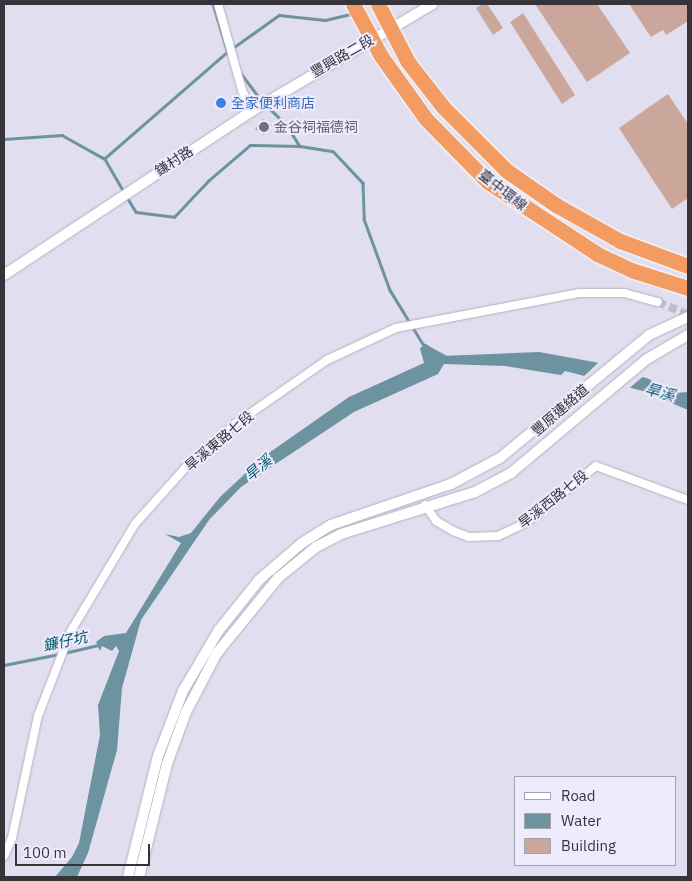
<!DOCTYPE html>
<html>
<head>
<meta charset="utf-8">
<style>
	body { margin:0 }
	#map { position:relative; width:692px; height:881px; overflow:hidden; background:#e1deef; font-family:"IBM Plex Sans","Noto Sans TC",sans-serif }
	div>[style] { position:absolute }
	.water>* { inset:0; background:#6c939f }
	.pier>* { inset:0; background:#e1deef }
	.stream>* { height:2.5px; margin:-1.25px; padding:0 1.25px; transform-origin:1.25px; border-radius:1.25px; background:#6c939f }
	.building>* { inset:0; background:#caa69b }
	.minor-tunnel>* { height:8px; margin-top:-4px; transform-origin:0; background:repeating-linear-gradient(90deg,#bfbccb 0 8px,transparent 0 12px) }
	.roads { filter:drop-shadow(0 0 1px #b4b1c1) drop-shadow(0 0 1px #b4b1c1) }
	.minor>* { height:8px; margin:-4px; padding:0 4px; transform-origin:4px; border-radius:4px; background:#fff }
	.tertiary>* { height:10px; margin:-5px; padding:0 5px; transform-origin:5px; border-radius:5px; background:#fff }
	.bridges { filter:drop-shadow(0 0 1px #fff) drop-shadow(0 0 1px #fff) }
	.motorway-bridge>* { height:15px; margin:-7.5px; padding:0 7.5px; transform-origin:7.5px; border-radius:7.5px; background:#f29c63 }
	.dots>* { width:14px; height:14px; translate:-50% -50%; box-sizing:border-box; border:2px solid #eeebfd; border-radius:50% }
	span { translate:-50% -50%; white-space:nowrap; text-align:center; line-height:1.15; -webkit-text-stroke:4px #eeebfd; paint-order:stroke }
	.street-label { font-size:14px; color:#36343b }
	.shop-label { font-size:14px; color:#366cbe }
	.left { translate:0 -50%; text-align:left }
	.worship-label { font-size:14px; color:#5b616d }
	.water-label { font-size:15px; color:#05596c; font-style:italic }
	.frame { position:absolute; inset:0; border:5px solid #36343b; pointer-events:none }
	.legend { position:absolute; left:514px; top:776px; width:162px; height:90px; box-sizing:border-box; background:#eeebfd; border:1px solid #a4a2af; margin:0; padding:6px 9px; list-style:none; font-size:15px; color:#36343b }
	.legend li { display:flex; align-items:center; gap:10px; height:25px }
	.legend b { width:25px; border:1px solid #a4a2af }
	.scale { position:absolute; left:15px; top:844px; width:135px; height:22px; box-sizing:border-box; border:2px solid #36343b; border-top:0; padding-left:6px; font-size:15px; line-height:18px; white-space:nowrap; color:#36343b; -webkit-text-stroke:4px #eeebfd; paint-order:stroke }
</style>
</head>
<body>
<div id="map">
	<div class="water">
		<div style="clip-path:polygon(426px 344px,442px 356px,539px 352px,605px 364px,649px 379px,673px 393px,688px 392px,688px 410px,643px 391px,565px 371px,561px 375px,505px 366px,444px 364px,438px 374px,354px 412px,241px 487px,209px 520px,141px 620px,122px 688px,117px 750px,88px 853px,77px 877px,55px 877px,72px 857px,79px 843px,100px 735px,98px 705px,119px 651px,116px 646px,112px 651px,102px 646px,100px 651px,96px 642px,104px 636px,126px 633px,181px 543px,165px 534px,179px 537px,191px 533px,220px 497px,263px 457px,349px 397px,424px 363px,420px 348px)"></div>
	</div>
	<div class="pier">
		<div style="clip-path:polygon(600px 361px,606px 362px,645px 375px,627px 390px,582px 378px)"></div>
	</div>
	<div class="stream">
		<div style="left:213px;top:4px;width:51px;rotate:73deg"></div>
		<div style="left:240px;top:72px;width:36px;rotate:53deg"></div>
		<div style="left:266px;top:105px;width:28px;rotate:44deg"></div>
		<div style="left:286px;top:124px;width:26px;rotate:58deg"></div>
		<div style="left:4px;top:139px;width:58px;rotate:-3.9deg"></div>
		<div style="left:62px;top:135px;width:49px;rotate:29.2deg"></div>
		<div style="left:105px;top:159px;width:38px;rotate:60deg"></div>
		<div style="left:105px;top:158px;width:162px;rotate:-41deg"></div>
		<div style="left:227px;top:52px;width:64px;rotate:-35.4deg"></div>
		<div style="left:279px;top:15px;width:46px;rotate:6.2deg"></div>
		<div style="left:325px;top:20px;width:27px;rotate:-13deg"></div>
		<div style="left:127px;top:197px;width:17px;rotate:59deg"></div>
		<div style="left:136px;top:212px;width:38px;rotate:7deg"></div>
		<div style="left:174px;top:217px;width:50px;rotate:-46.6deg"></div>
		<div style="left:208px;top:181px;width:55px;rotate:-40.6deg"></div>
		<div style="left:250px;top:145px;width:50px;rotate:1.1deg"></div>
		<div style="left:300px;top:146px;width:33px;rotate:9deg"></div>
		<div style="left:333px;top:151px;width:44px;rotate:46.8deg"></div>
		<div style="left:363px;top:183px;width:36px;rotate:88deg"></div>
		<div style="left:364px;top:219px;width:76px;rotate:69.9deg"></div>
		<div style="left:390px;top:290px;width:63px;rotate:58.6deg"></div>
		<div style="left:423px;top:344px;width:26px;rotate:29deg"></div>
		<div style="left:64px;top:653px;width:37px;rotate:-13deg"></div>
		<div style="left:4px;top:665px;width:56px;rotate:-11.3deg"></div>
	</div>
	<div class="building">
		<div style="clip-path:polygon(483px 4px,487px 4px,503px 28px,493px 35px,476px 8px)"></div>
		<div style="clip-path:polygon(535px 4px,597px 4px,630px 53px,587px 82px)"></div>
		<div style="clip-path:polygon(629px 4px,688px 4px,688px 21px,666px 35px,663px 30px,651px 37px)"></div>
		<div style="clip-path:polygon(523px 13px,575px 95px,562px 104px,510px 22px)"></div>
		<div style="clip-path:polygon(668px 94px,688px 124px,688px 198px,672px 209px,619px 128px)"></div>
		<div style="clip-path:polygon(263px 119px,272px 125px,264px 135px,255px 129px)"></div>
	</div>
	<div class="minor-tunnel">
		<div style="left:658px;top:302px;width:33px;rotate:23deg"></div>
	</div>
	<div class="roads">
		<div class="minor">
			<div style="left:218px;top:4px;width:89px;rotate:74.4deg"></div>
			<div style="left:242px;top:90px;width:23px;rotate:65deg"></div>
			<div style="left:425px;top:505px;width:19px;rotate:55deg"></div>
			<div style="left:436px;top:521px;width:20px;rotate:30deg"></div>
			<div style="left:453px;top:531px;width:17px;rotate:21deg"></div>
			<div style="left:469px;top:537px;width:29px;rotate:-2deg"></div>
			<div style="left:498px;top:536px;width:31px;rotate:-25deg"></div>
			<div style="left:526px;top:523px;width:90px;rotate:-39.2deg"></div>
			<div style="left:596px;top:466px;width:98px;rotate:20.3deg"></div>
			<div style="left:4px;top:856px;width:20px;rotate:-66deg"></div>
			<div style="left:12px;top:838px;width:125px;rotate:-78deg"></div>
			<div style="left:38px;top:716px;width:91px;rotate:-68.8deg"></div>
			<div style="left:71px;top:631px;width:125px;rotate:-59.1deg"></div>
			<div style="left:135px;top:524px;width:75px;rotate:-48.2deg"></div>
			<div style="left:185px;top:468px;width:67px;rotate:-41.3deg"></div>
			<div style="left:235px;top:424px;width:112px;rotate:-34.8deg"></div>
			<div style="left:327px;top:360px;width:76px;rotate:-24.9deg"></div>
			<div style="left:396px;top:328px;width:186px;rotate:-10.8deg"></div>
			<div style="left:579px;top:293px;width:45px"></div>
			<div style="left:624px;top:293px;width:35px;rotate:15deg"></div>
		</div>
		<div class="tertiary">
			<div style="left:4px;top:275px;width:297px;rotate:-33.5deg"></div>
			<div style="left:252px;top:111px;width:210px;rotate:-30.6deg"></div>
			<div style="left:128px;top:877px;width:125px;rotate:-76.1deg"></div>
			<div style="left:158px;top:756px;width:70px;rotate:-69deg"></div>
			<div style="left:183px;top:691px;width:71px;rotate:-59.5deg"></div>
			<div style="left:219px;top:630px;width:64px;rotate:-51.3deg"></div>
			<div style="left:259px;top:580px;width:57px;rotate:-40.7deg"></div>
			<div style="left:302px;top:543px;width:34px;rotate:-32deg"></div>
			<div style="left:331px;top:525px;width:127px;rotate:-18.9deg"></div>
			<div style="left:451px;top:484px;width:55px;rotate:-28deg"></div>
			<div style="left:500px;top:458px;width:193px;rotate:-39.5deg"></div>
			<div style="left:649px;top:335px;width:43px;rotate:-24.8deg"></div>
			<div style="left:139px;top:877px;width:116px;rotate:-76.1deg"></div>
			<div style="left:167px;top:764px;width:55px;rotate:-69.9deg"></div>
			<div style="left:186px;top:712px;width:67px;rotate:-62.3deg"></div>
			<div style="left:217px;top:653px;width:97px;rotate:-50.9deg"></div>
			<div style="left:278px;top:578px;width:49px;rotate:-39.2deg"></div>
			<div style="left:316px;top:547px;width:28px;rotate:-27deg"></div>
			<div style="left:341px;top:534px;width:140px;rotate:-17.4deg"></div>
			<div style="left:475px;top:492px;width:41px;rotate:-27.8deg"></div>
			<div style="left:511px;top:473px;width:177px;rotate:-40deg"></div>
			<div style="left:647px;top:359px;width:48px;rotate:-30.3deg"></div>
		</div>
	</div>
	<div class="bridges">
		<div class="motorway-bridge">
			<div style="left:353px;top:4px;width:59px;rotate:61.7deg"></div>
			<div style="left:381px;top:56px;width:77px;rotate:54.5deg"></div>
			<div style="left:426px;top:119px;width:88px;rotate:45.5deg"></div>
			<div style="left:488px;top:182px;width:131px;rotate:33.4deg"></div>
			<div style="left:597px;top:254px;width:38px;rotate:25deg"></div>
			<div style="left:631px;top:270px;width:60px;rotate:17.5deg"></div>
			<div style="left:378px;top:4px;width:65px;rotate:62.7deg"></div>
			<div style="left:408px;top:62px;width:57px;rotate:52.1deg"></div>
			<div style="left:443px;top:107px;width:91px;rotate:45deg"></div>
			<div style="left:507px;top:171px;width:60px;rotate:34.8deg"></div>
			<div style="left:556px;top:205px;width:73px;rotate:29.4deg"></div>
			<div style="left:620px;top:241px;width:72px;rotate:20.2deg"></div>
		</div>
	</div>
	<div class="dots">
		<div style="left:221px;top:103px;background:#3f7fe0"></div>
		<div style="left:264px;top:127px;background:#6b7280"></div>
	</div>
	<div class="street-label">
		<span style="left:342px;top:56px;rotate:-30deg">豐興路二段</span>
		<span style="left:174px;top:161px;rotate:-33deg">鎌村路</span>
		<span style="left:503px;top:190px;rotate:38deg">臺中環線</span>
		<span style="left:560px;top:410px;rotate:-41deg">豐原連絡道</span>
		<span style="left:219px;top:441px;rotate:-40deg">旱溪東路七段</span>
		<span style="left:553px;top:499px;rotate:-38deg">旱溪西路七段</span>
	</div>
	<div class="shop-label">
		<span class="left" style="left:231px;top:103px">全家便利商店</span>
	</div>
	<div class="worship-label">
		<span class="left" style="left:274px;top:127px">金谷祠福德祠</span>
	</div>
	<div class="water-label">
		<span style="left:660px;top:392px;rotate:15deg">旱溪</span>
		<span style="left:258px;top:468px;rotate:-40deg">旱溪</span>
		<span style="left:65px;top:641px;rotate:-12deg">鐮仔坑</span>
	</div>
	<div class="frame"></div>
	<ul class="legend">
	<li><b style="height:6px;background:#fff"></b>Road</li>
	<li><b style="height:14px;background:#6c939f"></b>Water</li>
	<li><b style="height:14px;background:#caa69b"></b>Building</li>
	</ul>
	<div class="scale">100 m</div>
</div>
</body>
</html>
